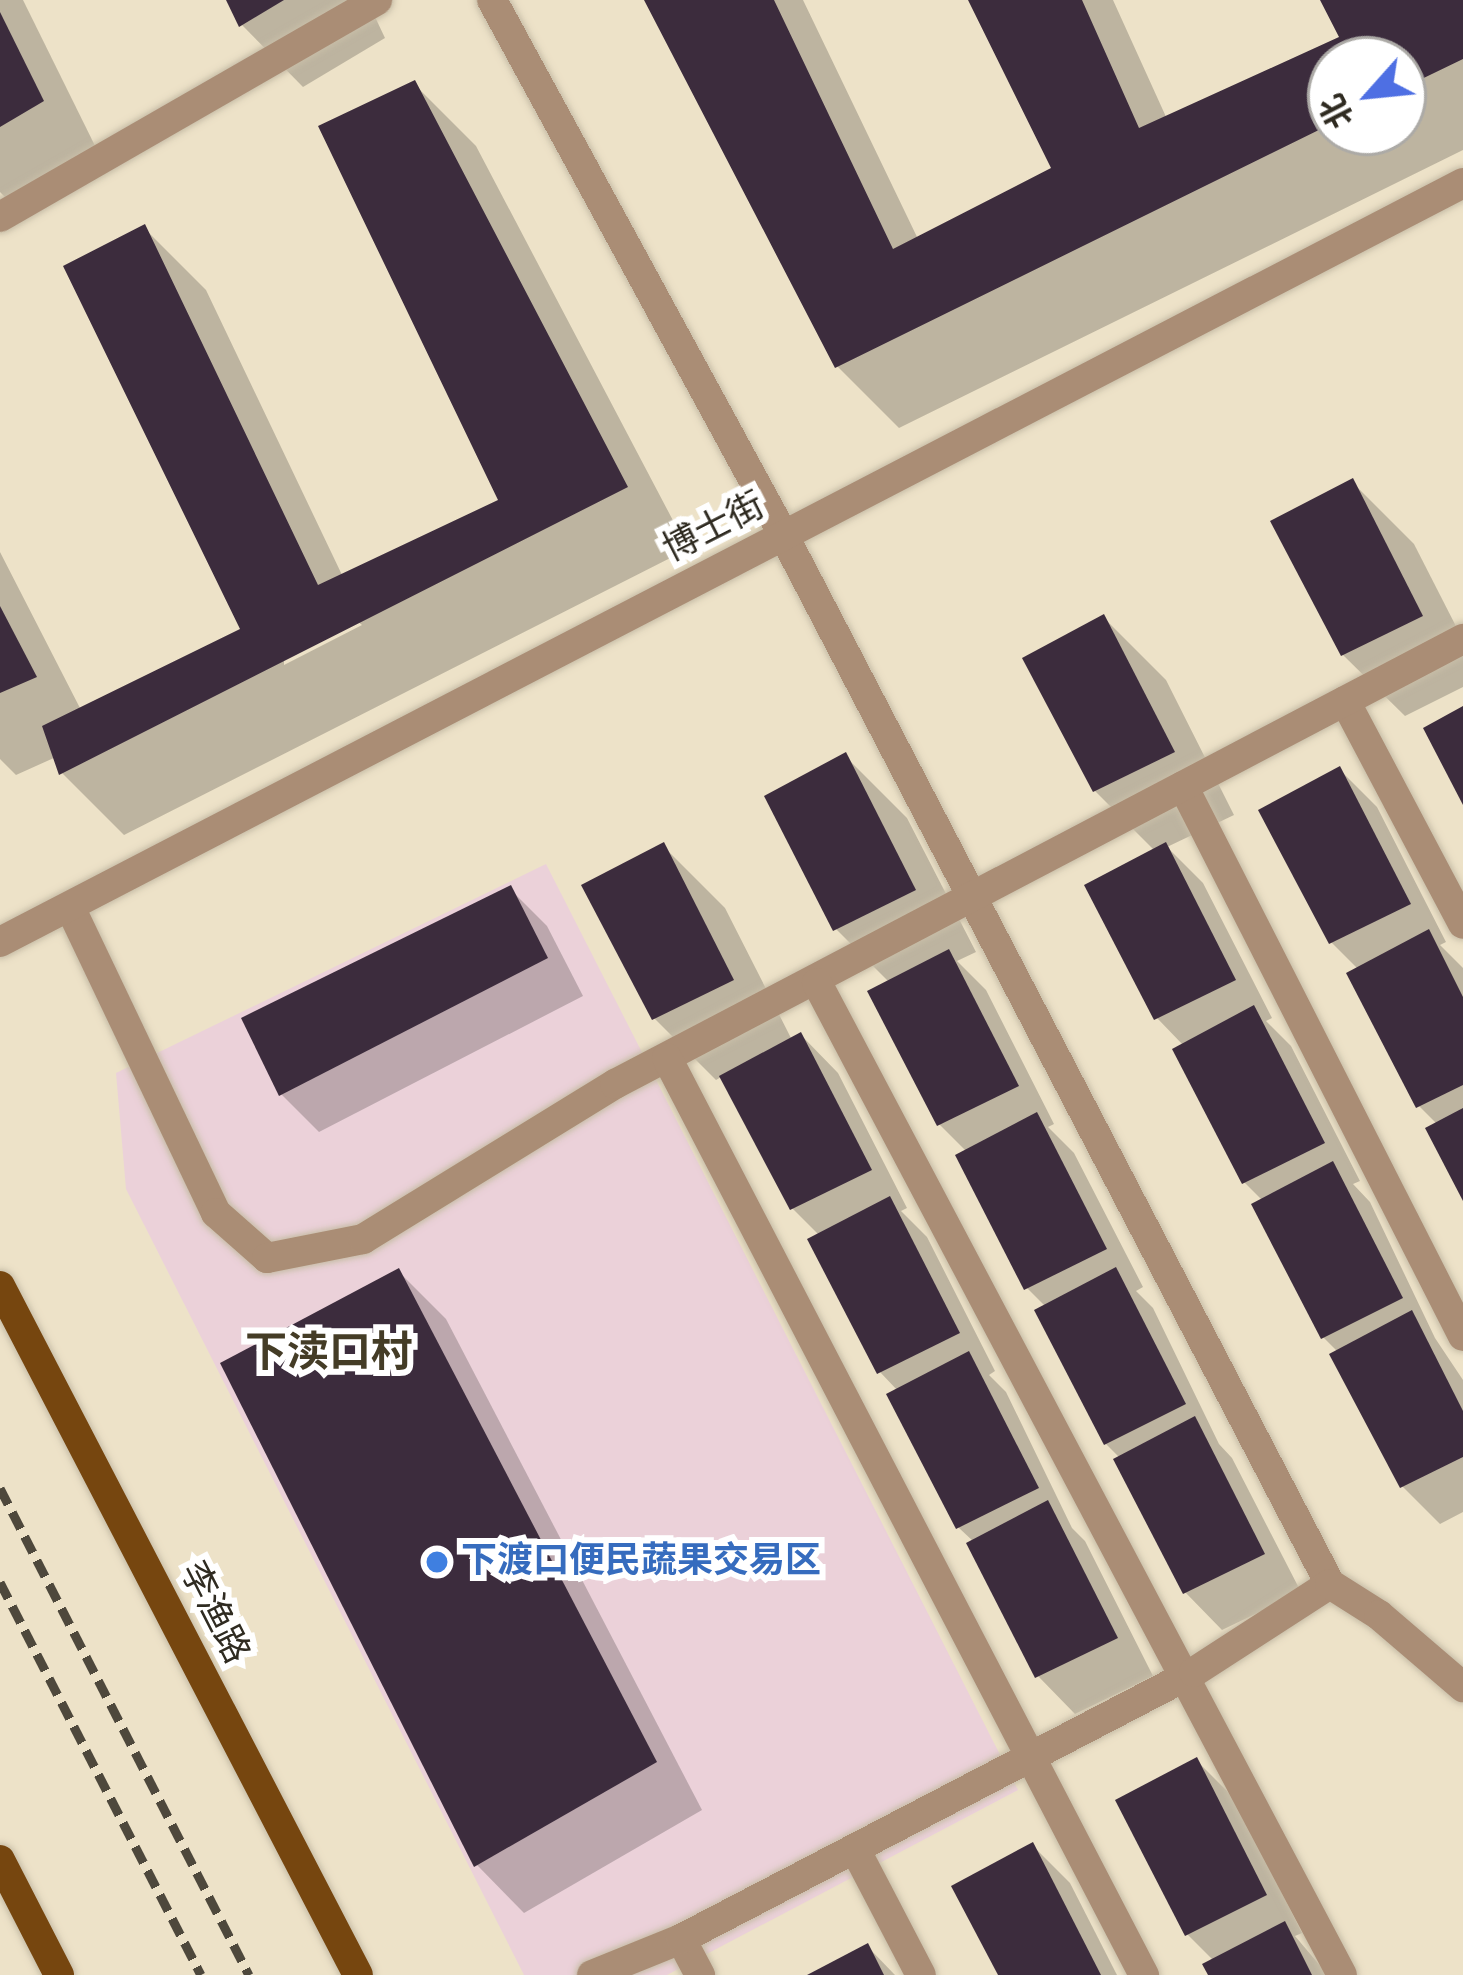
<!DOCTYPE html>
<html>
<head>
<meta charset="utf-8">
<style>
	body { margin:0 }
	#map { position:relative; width:1463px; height:1975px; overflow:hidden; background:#ede2c8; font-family:"Sofia Sans Condensed","Noto Sans SC",sans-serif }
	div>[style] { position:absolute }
	.commercial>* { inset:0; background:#ebd1d9 }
	.shadow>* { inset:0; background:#0003 }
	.building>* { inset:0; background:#3c2c3d }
	.roads { filter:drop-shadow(0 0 3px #c7bda7) drop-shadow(0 0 3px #c7bda7) }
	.minor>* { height:30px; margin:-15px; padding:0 15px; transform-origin:15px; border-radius:15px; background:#aa8d75 }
	.major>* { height:30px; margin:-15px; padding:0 15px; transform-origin:15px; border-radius:15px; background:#76460f }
	.rail>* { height:9px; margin-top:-4.5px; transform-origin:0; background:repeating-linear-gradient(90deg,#4e483c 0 18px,transparent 0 27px) }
	.dots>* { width:33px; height:33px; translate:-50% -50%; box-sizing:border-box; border:6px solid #fff; border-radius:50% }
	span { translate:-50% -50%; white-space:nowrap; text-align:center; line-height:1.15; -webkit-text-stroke:12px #fff; paint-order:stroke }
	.street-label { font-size:36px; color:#2f2b21 }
	.shop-label { font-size:36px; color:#366cbe; font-weight:700 }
	.left { translate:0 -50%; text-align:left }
	.quarter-label { font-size:42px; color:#443c26; font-weight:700 }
	.north { position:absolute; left:1307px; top:36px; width:120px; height:120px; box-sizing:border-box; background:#fff; border:3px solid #acaaa6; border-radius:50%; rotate:243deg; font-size:33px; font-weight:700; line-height:48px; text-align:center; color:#2f2b21 }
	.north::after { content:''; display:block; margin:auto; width:42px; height:54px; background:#4e6fe3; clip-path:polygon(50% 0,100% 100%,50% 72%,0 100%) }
</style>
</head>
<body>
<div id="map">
	<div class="commercial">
		<div style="clip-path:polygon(546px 864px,1018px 1790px,667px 1975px,524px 1975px,126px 1189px,116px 1073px)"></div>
	</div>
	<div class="shadow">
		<div style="clip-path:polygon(0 0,23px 0,104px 164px,20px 212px,0 192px)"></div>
		<div style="clip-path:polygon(229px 0,367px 0,385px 38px,303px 87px,242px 25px)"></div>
		<div style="clip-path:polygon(evenodd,647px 0,803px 0,918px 239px,1055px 170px,972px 0,1113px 0,1167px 119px,1343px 38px,1323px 0,1463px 0,1463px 150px,899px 428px,837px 366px,647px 0,1331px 60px,1403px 60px,1403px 132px,1331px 132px,1331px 60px)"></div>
		<div style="clip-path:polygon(evenodd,414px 84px,476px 146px,688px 549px,124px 835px,62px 773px,56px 757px,16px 775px,0 759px,0 552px,81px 710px,244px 631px,144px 228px,206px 290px,343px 577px,502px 502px,414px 84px,357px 621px,362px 625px,284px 665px,284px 658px,357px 621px)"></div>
		<div style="clip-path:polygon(1352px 482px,1414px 544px,1463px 640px,1463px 687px,1405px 716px,1343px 655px)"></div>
		<div style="clip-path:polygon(1104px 618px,1166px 680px,1234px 815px,1167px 847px,1203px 883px,1272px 1018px,1266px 1021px,1291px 1046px,1360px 1181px,1353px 1184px,1370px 1202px,1435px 1338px,1463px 1380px,1463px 1512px,1440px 1524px,1402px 1486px,1338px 1352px,1323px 1337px,1263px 1201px,1244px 1182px,1184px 1046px,1157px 1018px,1155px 851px,1095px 791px)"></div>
		<div style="clip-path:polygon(845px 756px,907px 818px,976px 952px,957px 961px,986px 990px,1054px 1124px,1048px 1127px,1074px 1153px,1143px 1287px,1136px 1291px,1153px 1308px,1219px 1444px,1232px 1458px,1301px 1592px,1222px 1630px,1185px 1592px,1121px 1459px,1106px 1444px,1046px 1307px,1027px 1288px,967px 1152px,939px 1124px,890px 983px,836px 929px)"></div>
		<div style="clip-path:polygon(1340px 770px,1377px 807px,1446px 942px,1440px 945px,1463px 968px,1463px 1194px,1438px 1125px,1419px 1106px,1359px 970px,1331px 942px)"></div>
		<div style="clip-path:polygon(663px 846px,725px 908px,792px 1040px,801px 1035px,838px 1073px,907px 1208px,901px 1211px,927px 1237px,995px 1371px,989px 1375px,1006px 1392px,1072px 1528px,1085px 1541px,1153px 1676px,1075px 1714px,1038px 1676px,974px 1542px,959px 1528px,898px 1391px,880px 1372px,820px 1236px,792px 1208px,723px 1076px,716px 1080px,654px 1018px)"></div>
		<div style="clip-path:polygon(510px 889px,547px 926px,583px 996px,319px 1132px,282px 1095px,245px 1019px)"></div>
		<div style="clip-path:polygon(398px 1271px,446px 1319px,702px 1810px,524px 1913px,477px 1865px)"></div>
		<div style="clip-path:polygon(1197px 1761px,1234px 1798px,1302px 1933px,1295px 1936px,1328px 1975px,1211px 1975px,1214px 1961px,1187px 1934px)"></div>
		<div style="clip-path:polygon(1033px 1846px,1070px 1883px,1117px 1975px,1001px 1975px)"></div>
		<div style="clip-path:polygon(867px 1946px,895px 1975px,813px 1975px)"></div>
	</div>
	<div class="building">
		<div style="clip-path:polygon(226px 0,284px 0,239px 27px)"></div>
		<div style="clip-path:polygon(644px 0,774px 0,893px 249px,1051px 168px,968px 0,1082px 0,1139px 128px,1339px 37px,1320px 0,1463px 0,1463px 59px,1403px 88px,1403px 60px,1331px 60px,1331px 124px,835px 368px)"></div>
		<div style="clip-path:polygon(0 12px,44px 101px,0 127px)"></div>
		<div style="clip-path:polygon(415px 80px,628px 487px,59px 775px,42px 726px,240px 629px,63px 266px,145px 224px,318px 585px,498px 500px,318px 126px)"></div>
		<div style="clip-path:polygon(1353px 478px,1423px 616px,1341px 656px,1270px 521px)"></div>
		<div style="clip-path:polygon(0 606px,37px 677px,0 693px)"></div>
		<div style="clip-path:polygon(1104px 614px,1175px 752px,1093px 792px,1022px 658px)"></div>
		<div style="clip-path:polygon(1463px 706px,1463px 805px,1423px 728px)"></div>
		<div style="clip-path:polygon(846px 752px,916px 890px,833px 931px,764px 796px)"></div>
		<div style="clip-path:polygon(1340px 766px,1411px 904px,1329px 944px,1258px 810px)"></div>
		<div style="clip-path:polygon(664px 842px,734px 980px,652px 1020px,581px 885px)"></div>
		<div style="clip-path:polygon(1166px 842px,1236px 980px,1154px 1020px,1084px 885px)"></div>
		<div style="clip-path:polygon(511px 885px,548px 958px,279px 1096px,241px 1018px)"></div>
		<div style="clip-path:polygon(1429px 929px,1463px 997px,1463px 1085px,1416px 1108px,1346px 973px)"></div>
		<div style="clip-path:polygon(949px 949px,1019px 1086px,937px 1126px,867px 991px)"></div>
		<div style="clip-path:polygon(1254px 1005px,1325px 1143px,1242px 1184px,1172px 1049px)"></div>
		<div style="clip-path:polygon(801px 1032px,872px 1170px,790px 1210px,719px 1076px)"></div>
		<div style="clip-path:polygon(1463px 1108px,1463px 1201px,1425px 1128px)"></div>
		<div style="clip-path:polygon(1037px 1112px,1107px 1249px,1024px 1290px,955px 1155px)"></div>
		<div style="clip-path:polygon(1333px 1161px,1403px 1298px,1321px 1339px,1251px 1204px)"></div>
		<div style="clip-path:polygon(890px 1196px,960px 1333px,877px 1374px,807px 1239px)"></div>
		<div style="clip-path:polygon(1116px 1267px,1186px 1404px,1104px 1445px,1034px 1310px)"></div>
		<div style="clip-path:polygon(399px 1268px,657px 1762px,474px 1867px,220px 1363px)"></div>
		<div style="clip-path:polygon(1412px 1310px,1463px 1411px,1463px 1457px,1400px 1488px,1329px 1354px)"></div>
		<div style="clip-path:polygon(969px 1351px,1039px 1488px,956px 1529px,886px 1394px)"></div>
		<div style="clip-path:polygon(1195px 1416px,1265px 1554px,1183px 1594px,1113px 1459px)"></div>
		<div style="clip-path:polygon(1048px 1500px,1118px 1638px,1035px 1678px,966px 1543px)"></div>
		<div style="clip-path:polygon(1197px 1757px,1267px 1895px,1185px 1936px,1115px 1800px)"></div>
		<div style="clip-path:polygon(1033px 1842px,1101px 1975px,998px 1975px,951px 1886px)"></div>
		<div style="clip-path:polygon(1285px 1921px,1312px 1975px,1208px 1975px,1202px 1964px)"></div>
		<div style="clip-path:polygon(868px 1943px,884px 1975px,807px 1975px)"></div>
	</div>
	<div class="roads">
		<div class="minor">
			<div style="left:492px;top:0;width:610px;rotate:61.42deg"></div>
			<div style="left:784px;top:536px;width:1182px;rotate:62.48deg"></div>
			<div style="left:0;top:217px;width:435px;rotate:-29.9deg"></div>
			<div style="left:1345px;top:701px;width:252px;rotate:62.1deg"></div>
			<div style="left:1183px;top:786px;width:617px;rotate:63.02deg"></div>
			<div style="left:70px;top:907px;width:339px;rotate:64.5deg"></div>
			<div style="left:216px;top:1213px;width:68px;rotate:41.4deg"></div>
			<div style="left:267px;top:1258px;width:98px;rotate:-11.2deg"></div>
			<div style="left:363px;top:1239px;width:296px;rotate:-31.6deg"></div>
			<div style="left:615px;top:1084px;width:958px;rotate:-27.69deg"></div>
			<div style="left:0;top:942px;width:1648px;rotate:-27.42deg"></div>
			<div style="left:817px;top:983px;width:1122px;rotate:62.11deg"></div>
			<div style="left:667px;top:1058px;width:1034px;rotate:62.52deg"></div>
			<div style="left:855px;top:1849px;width:142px;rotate:62.4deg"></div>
			<div style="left:681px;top:1939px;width:41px;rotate:62.2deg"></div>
			<div style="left:592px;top:1975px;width:96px;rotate:-22deg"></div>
			<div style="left:681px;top:1939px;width:578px;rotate:-27.5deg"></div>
			<div style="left:1194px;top:1672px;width:162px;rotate:-32.9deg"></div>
			<div style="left:1330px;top:1584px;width:58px;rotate:32.3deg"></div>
			<div style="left:1379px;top:1615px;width:111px;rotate:40.6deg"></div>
		</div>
		<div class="major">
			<div style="left:0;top:1286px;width:776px;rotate:62.54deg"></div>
			<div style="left:0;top:1860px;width:129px;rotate:62.8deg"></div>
		</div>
	</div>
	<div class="rail">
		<div style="left:0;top:1488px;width:547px;rotate:62.92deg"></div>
		<div style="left:0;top:1582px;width:441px;rotate:62.9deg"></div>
	</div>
	<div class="dots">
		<div style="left:437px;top:1562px;background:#3f7fe0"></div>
	</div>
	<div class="street-label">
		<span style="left:714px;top:528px;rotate:-27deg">博士街</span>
		<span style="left:214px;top:1613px;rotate:63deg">李渔路</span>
	</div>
	<div class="shop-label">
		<span class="left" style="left:461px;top:1562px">下渡口便民蔬果交易区</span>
	</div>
	<div class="quarter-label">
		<span style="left:329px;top:1354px">下渎口村</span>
	</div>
	<div class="north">北</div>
</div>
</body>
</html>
